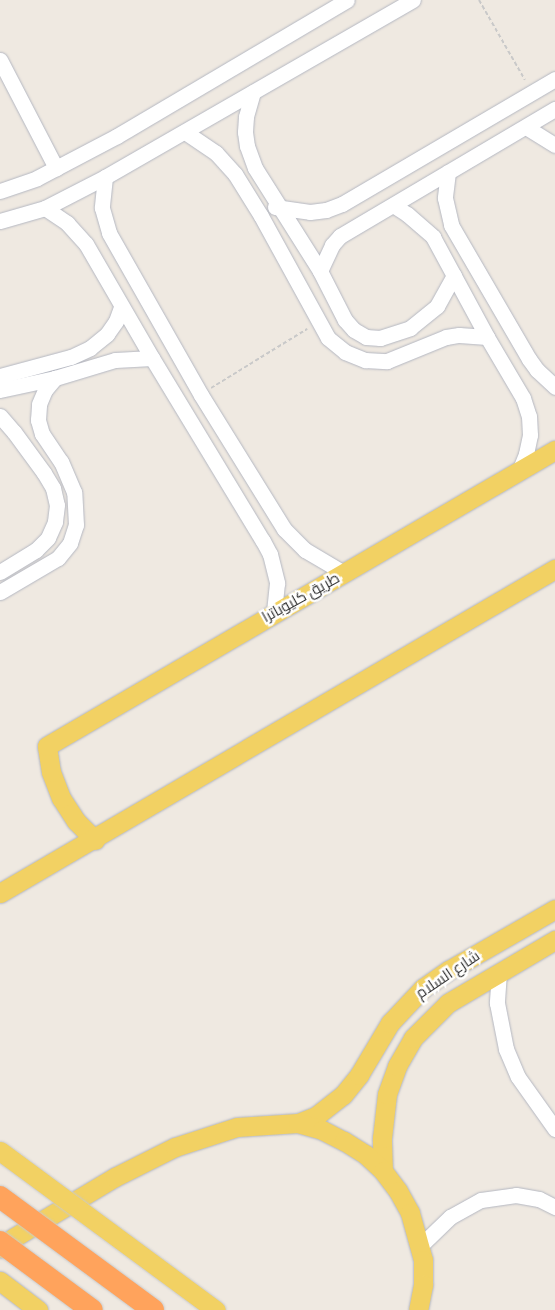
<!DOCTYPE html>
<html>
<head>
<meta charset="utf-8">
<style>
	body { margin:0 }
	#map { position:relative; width:555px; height:1310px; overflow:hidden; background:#efe9e1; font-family:"Fira Sans Condensed",Cairo,sans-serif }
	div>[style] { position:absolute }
	.path>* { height:2px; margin-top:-1px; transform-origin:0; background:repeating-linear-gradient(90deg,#c9c9c9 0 4px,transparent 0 6.5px) }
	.roads { filter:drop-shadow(0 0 1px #b4b7c1) drop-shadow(0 0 1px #b4b7c1) }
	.minor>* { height:15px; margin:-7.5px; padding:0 7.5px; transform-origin:7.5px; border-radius:7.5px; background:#fff }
	.major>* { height:19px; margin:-9.5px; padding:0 9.5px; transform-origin:9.5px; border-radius:9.5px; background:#f2d163 }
	.bridges { filter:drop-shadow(0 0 1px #c9c9c9) drop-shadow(0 0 1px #c9c9c9) }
	.major-bridge>* { height:19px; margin:-9.5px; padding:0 9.5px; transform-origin:9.5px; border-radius:9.5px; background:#f2d163 }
	.highway-bridge>* { height:22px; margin:-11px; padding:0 11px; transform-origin:11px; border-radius:11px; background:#ffa35c }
	span { translate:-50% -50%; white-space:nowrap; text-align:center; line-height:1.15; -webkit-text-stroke:5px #fff; paint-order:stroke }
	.street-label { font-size:15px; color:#2e2e2e }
</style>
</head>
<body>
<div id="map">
	<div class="path">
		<div style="left:479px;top:0;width:92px;rotate:60.1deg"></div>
		<div style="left:211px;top:388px;width:113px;rotate:-31.6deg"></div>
	</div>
	<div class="roads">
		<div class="minor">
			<div style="left:0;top:60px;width:122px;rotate:62.6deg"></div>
			<div style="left:253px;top:92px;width:26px;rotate:106deg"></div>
			<div style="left:246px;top:117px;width:15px;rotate:94deg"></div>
			<div style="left:245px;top:132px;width:14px;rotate:82deg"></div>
			<div style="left:247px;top:146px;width:23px;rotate:70deg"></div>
			<div style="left:255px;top:168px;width:122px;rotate:57.7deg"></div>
			<div style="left:320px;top:271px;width:55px;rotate:63deg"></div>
			<div style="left:345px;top:320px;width:13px;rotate:48deg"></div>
			<div style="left:354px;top:330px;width:14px;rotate:30deg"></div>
			<div style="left:366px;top:337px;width:14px;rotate:4deg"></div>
			<div style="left:380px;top:338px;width:32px;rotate:-18deg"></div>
			<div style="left:410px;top:328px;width:35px;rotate:-39deg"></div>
			<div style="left:437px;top:306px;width:35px;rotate:-61deg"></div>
			<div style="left:526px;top:127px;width:34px;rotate:32deg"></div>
			<div style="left:185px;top:132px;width:37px;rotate:34deg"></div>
			<div style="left:216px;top:153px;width:28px;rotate:48deg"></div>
			<div style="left:235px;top:174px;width:49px;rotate:58.2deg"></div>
			<div style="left:261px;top:216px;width:139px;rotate:61.2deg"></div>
			<div style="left:328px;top:338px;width:22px;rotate:39deg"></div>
			<div style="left:345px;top:352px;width:22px;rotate:22deg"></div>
			<div style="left:365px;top:360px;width:22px;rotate:3deg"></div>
			<div style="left:387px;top:361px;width:64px;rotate:-22.1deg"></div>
			<div style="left:446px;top:337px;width:13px;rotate:-9deg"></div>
			<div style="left:459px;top:335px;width:28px;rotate:4deg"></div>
			<div style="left:448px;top:172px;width:26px;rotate:97deg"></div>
			<div style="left:445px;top:198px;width:28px;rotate:77deg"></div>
			<div style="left:451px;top:225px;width:155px;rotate:59.8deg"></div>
			<div style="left:529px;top:359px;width:14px;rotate:54deg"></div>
			<div style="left:537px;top:370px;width:25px;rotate:43deg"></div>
			<div style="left:105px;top:177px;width:31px;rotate:96deg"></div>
			<div style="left:102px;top:208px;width:26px;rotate:74deg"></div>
			<div style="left:109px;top:233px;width:186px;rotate:60.4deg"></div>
			<div style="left:201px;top:395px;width:158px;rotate:58.2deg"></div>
			<div style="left:284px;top:529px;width:30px;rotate:45deg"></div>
			<div style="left:305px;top:550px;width:45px;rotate:30.5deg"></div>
			<div style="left:0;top:191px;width:39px;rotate:-19deg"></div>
			<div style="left:37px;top:178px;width:90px;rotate:-27.7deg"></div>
			<div style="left:117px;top:136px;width:267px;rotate:-30.6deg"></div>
			<div style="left:393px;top:205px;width:17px;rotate:33deg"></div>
			<div style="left:407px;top:214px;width:35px;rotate:41deg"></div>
			<div style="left:433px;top:237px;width:114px;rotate:61.6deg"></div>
			<div style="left:487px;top:337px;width:71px;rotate:59.5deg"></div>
			<div style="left:523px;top:398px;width:19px;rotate:72deg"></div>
			<div style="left:529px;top:416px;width:19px;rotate:87deg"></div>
			<div style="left:530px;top:435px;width:19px;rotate:102deg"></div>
			<div style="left:526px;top:454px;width:18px;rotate:112deg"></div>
			<div style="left:275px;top:207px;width:35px;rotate:8deg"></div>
			<div style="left:310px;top:212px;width:16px;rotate:-7deg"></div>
			<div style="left:326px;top:210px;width:17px;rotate:-21deg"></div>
			<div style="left:342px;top:204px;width:247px;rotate:-30.4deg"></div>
			<div style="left:45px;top:208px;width:27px;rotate:34deg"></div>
			<div style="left:67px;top:223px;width:28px;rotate:48deg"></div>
			<div style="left:86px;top:244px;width:132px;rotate:59.9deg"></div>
			<div style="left:152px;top:358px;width:214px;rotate:58.8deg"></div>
			<div style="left:263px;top:541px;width:15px;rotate:62deg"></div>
			<div style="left:270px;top:554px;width:30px;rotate:76deg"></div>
			<div style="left:277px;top:583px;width:29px;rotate:96deg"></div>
			<div style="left:0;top:221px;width:47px;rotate:-16.1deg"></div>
			<div style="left:45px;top:208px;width:68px;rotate:-27.3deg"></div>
			<div style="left:105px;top:177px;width:355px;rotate:-29.9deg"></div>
			<div style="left:320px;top:271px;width:29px;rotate:-65deg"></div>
			<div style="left:332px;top:245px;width:12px;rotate:-48deg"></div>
			<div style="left:340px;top:236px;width:250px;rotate:-30.6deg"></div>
			<div style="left:0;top:376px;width:73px;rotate:-15deg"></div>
			<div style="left:71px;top:357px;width:21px;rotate:-25deg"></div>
			<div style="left:90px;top:348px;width:22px;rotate:-39deg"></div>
			<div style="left:107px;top:334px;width:16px;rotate:-55deg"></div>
			<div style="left:116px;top:321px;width:15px;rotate:-70deg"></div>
			<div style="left:0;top:390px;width:56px;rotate:-12.3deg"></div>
			<div style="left:55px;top:378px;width:63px;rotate:-16.7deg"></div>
			<div style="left:115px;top:360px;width:37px;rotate:-3deg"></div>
			<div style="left:0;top:416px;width:21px;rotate:49deg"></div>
			<div style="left:14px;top:432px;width:51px;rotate:53.8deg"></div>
			<div style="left:44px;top:473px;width:17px;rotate:59deg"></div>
			<div style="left:53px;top:488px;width:17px;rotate:77deg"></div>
			<div style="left:57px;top:505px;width:17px;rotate:97deg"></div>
			<div style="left:55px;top:522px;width:17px;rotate:114deg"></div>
			<div style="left:48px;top:538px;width:17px;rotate:135deg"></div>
			<div style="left:36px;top:550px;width:42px;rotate:148.6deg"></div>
			<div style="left:0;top:592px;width:67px;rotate:-30.4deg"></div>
			<div style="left:58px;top:558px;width:19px;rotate:-51deg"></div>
			<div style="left:70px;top:543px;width:19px;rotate:-72deg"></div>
			<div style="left:76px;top:525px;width:33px;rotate:-93deg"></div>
			<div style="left:74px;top:492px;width:33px;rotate:-113deg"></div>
			<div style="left:61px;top:462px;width:34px;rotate:-124deg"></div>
			<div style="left:42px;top:434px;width:15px;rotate:-106deg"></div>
			<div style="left:38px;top:420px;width:16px;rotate:-86deg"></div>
			<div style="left:39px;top:404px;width:15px;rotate:-67deg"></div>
			<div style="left:45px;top:390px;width:16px;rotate:-50deg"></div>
			<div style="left:499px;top:972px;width:31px;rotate:94deg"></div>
			<div style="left:497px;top:1003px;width:47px;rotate:78.9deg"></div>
			<div style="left:506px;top:1049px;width:30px;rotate:67deg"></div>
			<div style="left:518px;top:1077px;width:64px;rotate:54.6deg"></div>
			<div style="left:420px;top:1246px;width:42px;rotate:-44deg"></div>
			<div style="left:450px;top:1217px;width:35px;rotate:-29deg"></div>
			<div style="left:481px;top:1200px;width:35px;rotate:-8deg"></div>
			<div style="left:516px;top:1195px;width:23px;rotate:10deg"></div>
			<div style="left:539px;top:1199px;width:18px;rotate:27deg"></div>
		</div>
		<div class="major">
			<div style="left:95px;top:840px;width:27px;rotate:-135deg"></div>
			<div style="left:76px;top:821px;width:27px;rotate:-123deg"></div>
			<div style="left:61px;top:798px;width:28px;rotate:-111deg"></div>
			<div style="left:51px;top:772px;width:26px;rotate:-99deg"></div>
			<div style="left:47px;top:746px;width:588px;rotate:-30.23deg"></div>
			<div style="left:0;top:893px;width:643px;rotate:-30.28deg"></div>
			<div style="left:298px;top:1123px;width:19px;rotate:-21deg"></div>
			<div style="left:316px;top:1116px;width:34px;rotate:-38deg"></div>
			<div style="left:343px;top:1095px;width:26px;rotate:-51deg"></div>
			<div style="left:359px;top:1075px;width:61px;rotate:-59.2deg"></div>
			<div style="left:390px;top:1023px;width:48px;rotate:-46.7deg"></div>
			<div style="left:423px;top:988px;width:32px;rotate:-35deg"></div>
			<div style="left:449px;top:970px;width:122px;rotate:-29.9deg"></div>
			<div style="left:383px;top:1171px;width:33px;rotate:-92deg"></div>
			<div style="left:382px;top:1138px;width:44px;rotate:-83.5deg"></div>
			<div style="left:387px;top:1094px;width:30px;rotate:-70deg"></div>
			<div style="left:397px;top:1066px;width:32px;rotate:-60deg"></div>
			<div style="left:413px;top:1038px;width:49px;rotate:-45deg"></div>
			<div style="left:448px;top:1003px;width:124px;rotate:-30.5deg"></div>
			<div style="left:0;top:1248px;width:16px;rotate:-38deg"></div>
			<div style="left:13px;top:1238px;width:119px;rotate:-30.9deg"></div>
			<div style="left:115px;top:1177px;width:67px;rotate:-26.6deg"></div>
			<div style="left:175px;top:1147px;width:65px;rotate:-17.9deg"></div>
			<div style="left:237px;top:1127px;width:61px;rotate:-3.8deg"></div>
			<div style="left:298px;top:1123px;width:25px;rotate:16deg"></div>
			<div style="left:322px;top:1130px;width:25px;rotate:27deg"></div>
			<div style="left:344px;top:1141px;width:25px;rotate:32deg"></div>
			<div style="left:365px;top:1154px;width:25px;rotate:43deg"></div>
			<div style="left:383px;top:1171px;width:25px;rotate:53deg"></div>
			<div style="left:398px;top:1191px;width:25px;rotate:61deg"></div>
			<div style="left:410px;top:1213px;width:49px;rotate:74.5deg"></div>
			<div style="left:423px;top:1260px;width:25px;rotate:90deg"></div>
			<div style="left:423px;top:1285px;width:25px;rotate:101deg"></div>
			<div style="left:0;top:1281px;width:48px;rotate:37.3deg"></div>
		</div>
	</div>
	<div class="bridges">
		<div class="major-bridge">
			<div style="left:0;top:1151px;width:268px;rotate:36.4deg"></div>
		</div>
		<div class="highway-bridge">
			<div style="left:0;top:1197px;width:190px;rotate:36.4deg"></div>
			<div style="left:0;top:1242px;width:114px;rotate:36.5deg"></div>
		</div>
	</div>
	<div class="street-label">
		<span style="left:301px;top:598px;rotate:-29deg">طريق كليوباترا</span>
		<span style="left:448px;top:975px;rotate:-34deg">شارع السلام</span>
	</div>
</div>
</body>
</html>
